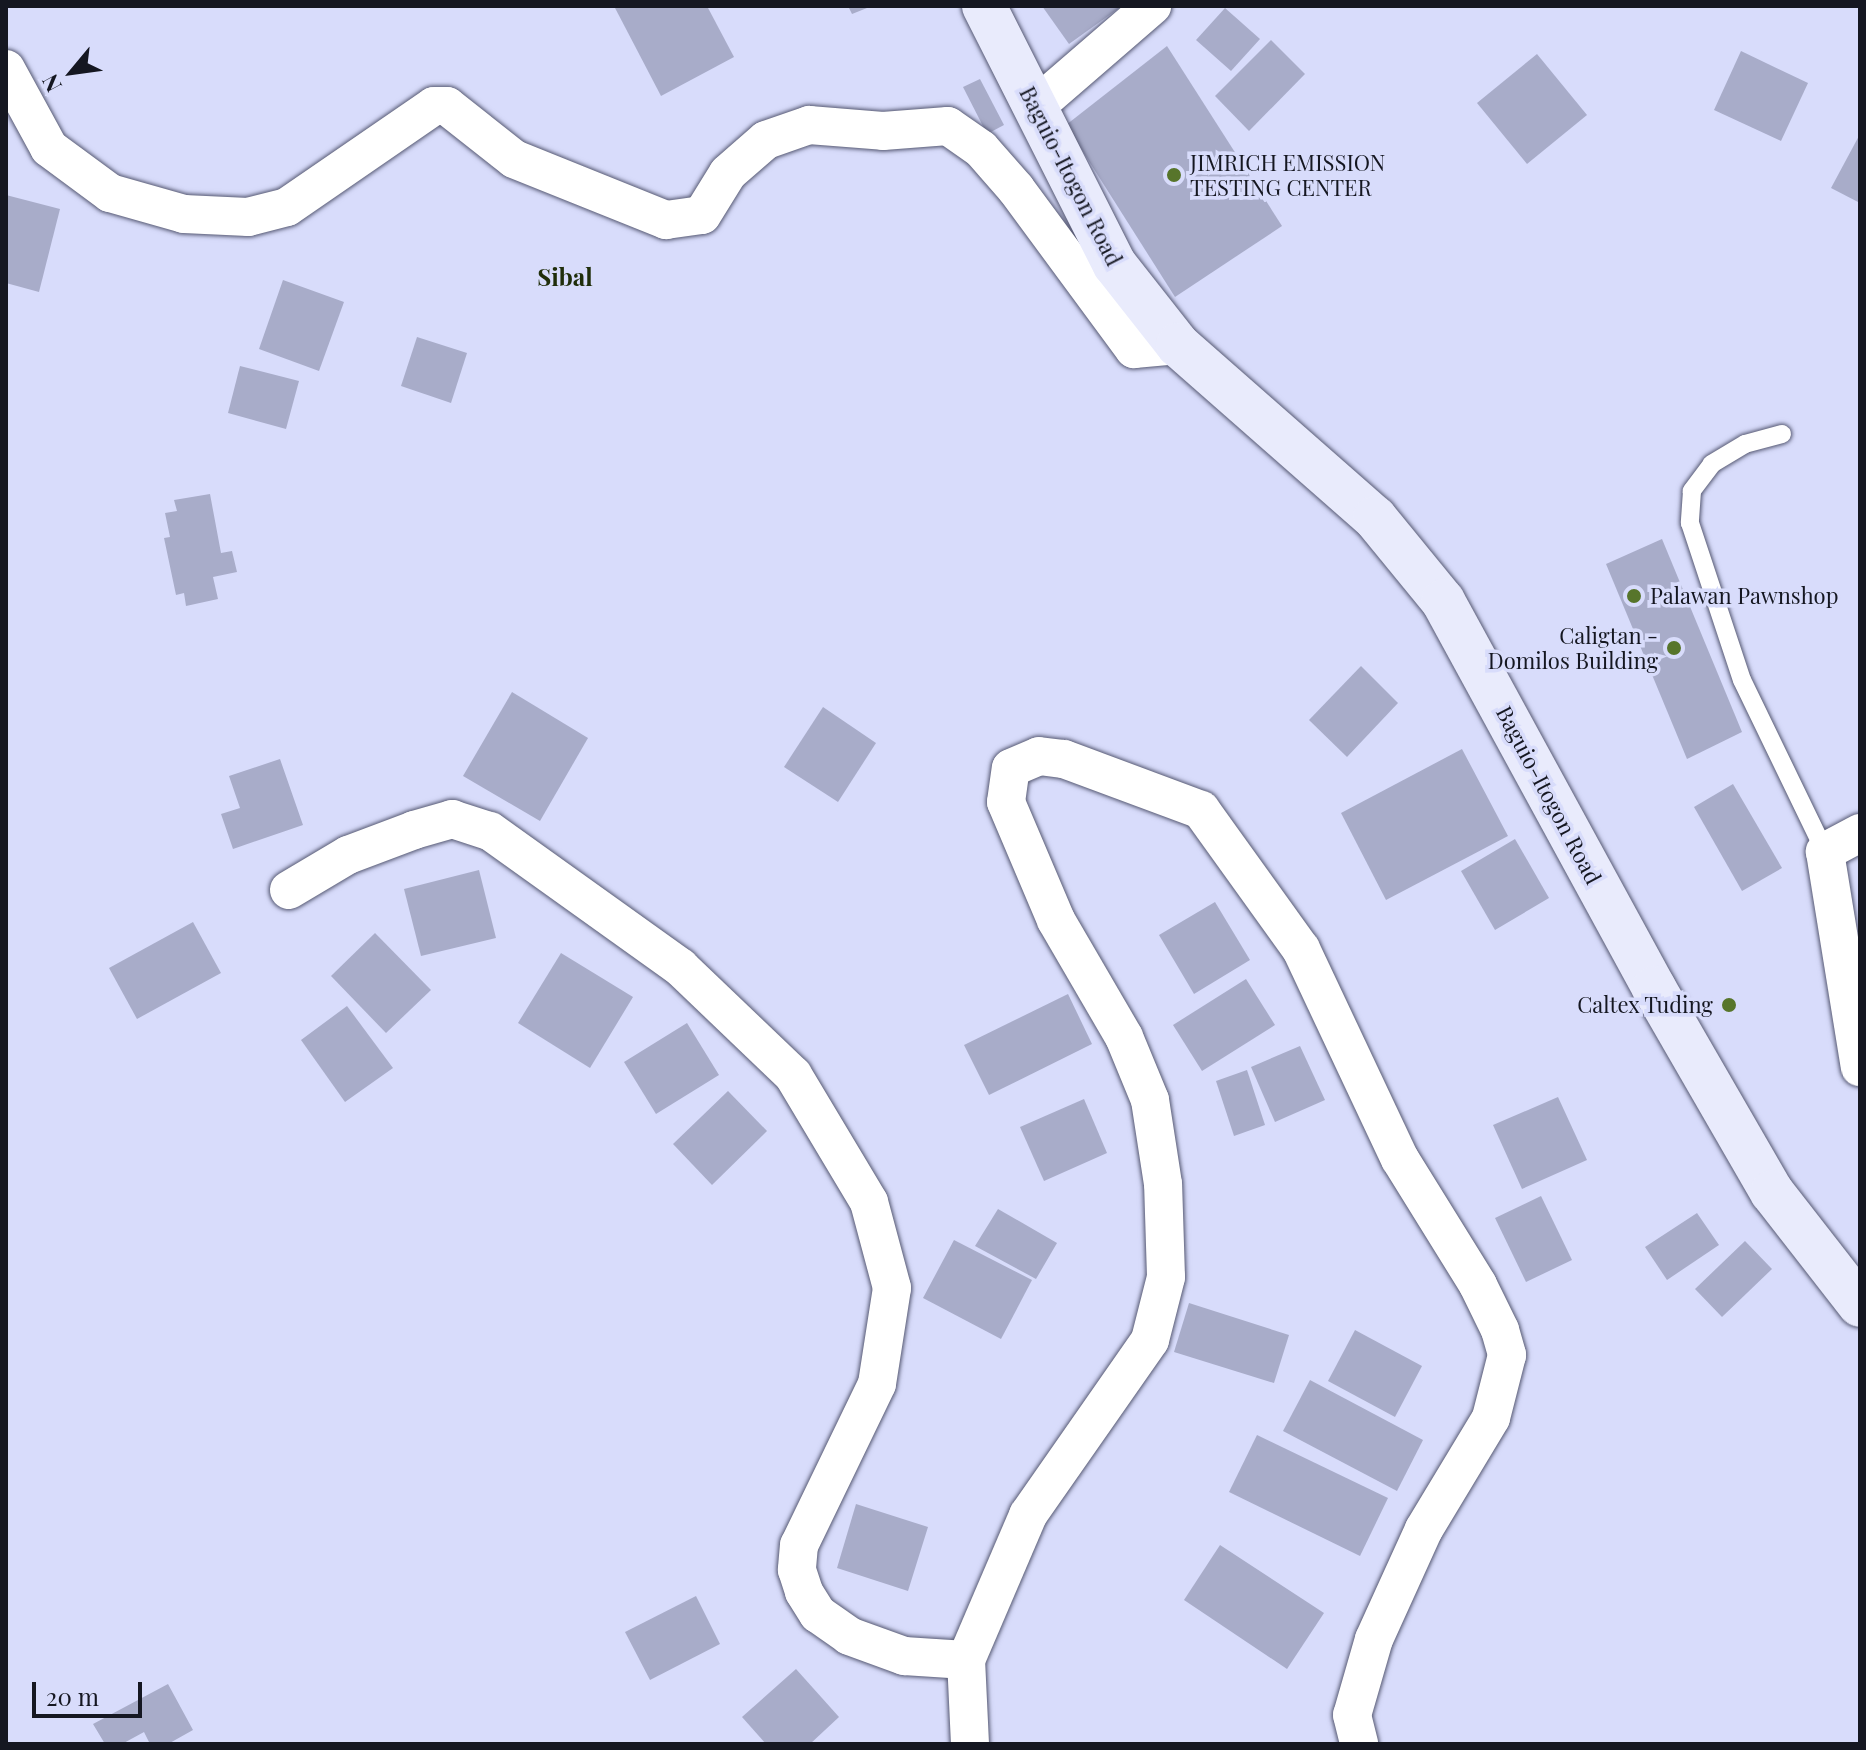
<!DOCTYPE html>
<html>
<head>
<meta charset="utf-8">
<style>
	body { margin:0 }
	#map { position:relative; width:1866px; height:1750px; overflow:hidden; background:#d8dcfb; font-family:"Playfair Display",serif }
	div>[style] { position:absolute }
	.building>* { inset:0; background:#a8acc9 }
	.roads { filter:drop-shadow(0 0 2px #565973) drop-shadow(0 0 2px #565973) }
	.service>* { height:18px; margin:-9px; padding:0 9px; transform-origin:9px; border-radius:9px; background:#fff }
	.minor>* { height:38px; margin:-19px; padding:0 19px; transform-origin:19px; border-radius:19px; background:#fff }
	.secondary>* { height:44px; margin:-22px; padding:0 22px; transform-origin:22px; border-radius:22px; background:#e9ebfc }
	.dots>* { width:22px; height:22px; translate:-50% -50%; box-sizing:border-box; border:4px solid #d8dcfb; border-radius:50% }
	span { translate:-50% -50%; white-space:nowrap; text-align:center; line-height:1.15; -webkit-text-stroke:7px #d8dcfb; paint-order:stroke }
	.poi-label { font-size:22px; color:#151721 }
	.left { translate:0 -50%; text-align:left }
	.right { translate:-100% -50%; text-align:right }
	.street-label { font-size:22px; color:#151721 }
	.neighbourhood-label { font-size:24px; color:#202e0b; font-weight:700 }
	.frame { position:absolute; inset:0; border:8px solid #151721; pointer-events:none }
	.north { position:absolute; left:32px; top:32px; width:80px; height:80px; -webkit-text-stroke:6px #d8dcfb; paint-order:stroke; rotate:241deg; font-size:22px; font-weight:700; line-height:32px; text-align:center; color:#151721 }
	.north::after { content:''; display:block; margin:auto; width:28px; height:36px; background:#151721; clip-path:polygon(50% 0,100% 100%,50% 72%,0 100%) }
	.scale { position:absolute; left:32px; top:1682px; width:110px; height:36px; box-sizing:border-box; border:4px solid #151721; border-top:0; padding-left:10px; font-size:24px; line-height:28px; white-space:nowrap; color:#151721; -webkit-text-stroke:6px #d8dcfb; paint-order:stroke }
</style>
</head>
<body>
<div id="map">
	<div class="building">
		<div style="clip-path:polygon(614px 6px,707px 6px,734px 57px,661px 96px)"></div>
		<div style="clip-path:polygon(848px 6px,872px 6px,852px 14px)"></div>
		<div style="clip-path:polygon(1042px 6px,1122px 6px,1069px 44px)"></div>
		<div style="clip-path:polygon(1225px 8px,1260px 39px,1231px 71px,1196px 40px)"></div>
		<div style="clip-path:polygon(1271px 40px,1305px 74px,1249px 131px,1215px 96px)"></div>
		<div style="clip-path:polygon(1167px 46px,1282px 226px,1175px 297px,1066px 125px)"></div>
		<div style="clip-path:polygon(1741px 51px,1808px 83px,1781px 141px,1714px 110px)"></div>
		<div style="clip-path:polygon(1537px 54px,1587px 115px,1527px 164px,1477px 103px)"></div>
		<div style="clip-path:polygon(980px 79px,1004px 125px,987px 134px,963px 87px)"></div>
		<div style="clip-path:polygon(1860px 134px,1860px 203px,1831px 188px)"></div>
		<div style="clip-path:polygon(6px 195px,60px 209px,39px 292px,6px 283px)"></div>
		<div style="clip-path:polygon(283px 280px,344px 302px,319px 371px,259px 349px)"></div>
		<div style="clip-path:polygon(417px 337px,467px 353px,451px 403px,401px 386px)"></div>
		<div style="clip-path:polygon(240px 366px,299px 381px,286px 429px,228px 413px)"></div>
		<div style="clip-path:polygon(210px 494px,221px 553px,232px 551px,237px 572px,213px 577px,218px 599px,186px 606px,184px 593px,176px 595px,164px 538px,170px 537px,165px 513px,177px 511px,174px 500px)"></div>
		<div style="clip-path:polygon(1662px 539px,1742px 732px,1687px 759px,1606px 564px)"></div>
		<div style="clip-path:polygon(1361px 666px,1398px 703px,1347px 757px,1309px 720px)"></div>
		<div style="clip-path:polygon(512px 692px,588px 738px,540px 821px,463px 776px)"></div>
		<div style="clip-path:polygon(823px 707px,876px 743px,838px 802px,784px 767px)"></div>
		<div style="clip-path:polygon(1462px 749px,1508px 836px,1386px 900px,1341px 813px)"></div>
		<div style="clip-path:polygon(280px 759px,303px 825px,233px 849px,221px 814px,240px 808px,229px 776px)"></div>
		<div style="clip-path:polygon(1733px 784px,1782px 868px,1742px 891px,1694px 807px)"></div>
		<div style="clip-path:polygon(1515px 839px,1549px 898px,1495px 930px,1461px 871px)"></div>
		<div style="clip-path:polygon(479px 870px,496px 938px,421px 956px,404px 889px)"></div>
		<div style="clip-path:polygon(1215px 902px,1250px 960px,1194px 994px,1159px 935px)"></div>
		<div style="clip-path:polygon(193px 922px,221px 973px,137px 1019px,109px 968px)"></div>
		<div style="clip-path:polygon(375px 933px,431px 990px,386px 1033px,331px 976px)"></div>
		<div style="clip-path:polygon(561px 953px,633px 997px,590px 1068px,518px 1023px)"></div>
		<div style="clip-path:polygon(1246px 979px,1275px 1025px,1202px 1071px,1173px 1025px)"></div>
		<div style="clip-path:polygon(1068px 994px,1092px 1044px,989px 1095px,964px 1045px)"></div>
		<div style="clip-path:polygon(347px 1006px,393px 1068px,345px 1102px,301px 1040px)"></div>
		<div style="clip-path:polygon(687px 1023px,719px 1075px,656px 1114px,624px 1062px)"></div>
		<div style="clip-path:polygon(1300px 1046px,1325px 1100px,1275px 1122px,1251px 1067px)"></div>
		<div style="clip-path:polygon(1247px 1070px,1265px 1125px,1234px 1136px,1216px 1081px)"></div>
		<div style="clip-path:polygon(728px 1091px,767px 1131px,712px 1185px,673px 1144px)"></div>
		<div style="clip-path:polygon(1558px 1097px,1587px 1160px,1522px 1189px,1493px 1125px)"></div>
		<div style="clip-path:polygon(1084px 1099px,1107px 1153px,1044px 1181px,1020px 1127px)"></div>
		<div style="clip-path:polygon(1541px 1196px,1572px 1260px,1526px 1282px,1495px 1218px)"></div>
		<div style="clip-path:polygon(998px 1209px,1057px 1243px,1036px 1279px,975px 1246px)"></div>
		<div style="clip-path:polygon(1697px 1213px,1719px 1245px,1667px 1280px,1645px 1247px)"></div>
		<div style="clip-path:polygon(954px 1240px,1032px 1280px,1001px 1339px,923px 1298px)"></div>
		<div style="clip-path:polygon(1745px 1241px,1772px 1269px,1722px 1317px,1695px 1289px)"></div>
		<div style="clip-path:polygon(1189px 1303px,1289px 1335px,1274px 1383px,1174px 1352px)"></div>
		<div style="clip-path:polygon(1355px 1330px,1422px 1366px,1395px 1417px,1328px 1381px)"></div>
		<div style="clip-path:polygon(1310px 1380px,1423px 1440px,1397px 1491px,1283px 1431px)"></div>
		<div style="clip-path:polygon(1257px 1435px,1388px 1498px,1360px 1556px,1229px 1492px)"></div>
		<div style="clip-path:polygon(856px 1504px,928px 1527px,908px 1591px,837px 1568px)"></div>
		<div style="clip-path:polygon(1220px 1545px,1324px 1613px,1287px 1669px,1184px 1600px)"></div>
		<div style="clip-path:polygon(696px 1596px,720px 1644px,650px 1680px,625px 1632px)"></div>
		<div style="clip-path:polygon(796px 1669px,839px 1717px,810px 1744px,766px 1744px,742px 1717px)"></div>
		<div style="clip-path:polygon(168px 1684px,193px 1730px,168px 1744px,150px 1744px,144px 1732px,122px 1744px,105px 1744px,93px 1724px)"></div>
	</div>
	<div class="roads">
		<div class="service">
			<div style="left:1782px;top:434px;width:38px;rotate:165deg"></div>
			<div style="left:1745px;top:444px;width:39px;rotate:149deg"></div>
			<div style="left:1712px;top:464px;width:34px;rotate:127deg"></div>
			<div style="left:1692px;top:491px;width:32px;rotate:94deg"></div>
			<div style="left:1690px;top:523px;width:165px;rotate:71.7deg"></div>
			<div style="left:1742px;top:680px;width:191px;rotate:64.2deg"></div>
		</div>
		<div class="minor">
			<div style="left:6px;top:69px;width:90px;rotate:61.4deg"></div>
			<div style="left:49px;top:148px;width:76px;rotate:36.4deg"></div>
			<div style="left:110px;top:193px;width:77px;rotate:15.8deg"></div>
			<div style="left:184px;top:214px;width:64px;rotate:2.7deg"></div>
			<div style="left:248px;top:217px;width:40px;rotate:-14.4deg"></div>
			<div style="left:287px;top:207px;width:178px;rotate:-34.5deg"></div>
			<div style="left:434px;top:106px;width:13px"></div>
			<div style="left:447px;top:106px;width:85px;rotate:38.3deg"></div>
			<div style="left:514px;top:159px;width:164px;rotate:21.9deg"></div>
			<div style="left:666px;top:220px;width:36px;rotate:-8deg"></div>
			<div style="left:702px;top:215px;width:49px;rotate:-58.2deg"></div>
			<div style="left:728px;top:173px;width:50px;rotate:-41deg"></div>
			<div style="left:766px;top:140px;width:46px;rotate:-19.2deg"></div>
			<div style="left:809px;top:125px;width:74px;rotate:4.6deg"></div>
			<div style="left:883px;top:131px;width:65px;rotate:-4.4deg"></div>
			<div style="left:948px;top:126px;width:40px;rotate:34.9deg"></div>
			<div style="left:981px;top:149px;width:53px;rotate:48.8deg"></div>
			<div style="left:1016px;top:189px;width:199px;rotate:53.6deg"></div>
			<div style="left:1134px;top:349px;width:44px;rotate:-5.2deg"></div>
			<div style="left:1035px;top:107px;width:155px;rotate:-40.8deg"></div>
			<div style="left:1860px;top:833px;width:40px;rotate:152deg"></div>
			<div style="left:1825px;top:852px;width:218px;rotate:80.8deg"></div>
			<div style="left:289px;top:890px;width:69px;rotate:-30.7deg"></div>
			<div style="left:348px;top:855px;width:71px;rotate:-20.7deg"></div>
			<div style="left:414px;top:830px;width:40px;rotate:-16deg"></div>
			<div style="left:452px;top:819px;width:40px;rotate:18deg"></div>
			<div style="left:490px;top:831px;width:234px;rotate:35.6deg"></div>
			<div style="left:680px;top:967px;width:156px;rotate:43.7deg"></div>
			<div style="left:793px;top:1075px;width:148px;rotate:59.1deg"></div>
			<div style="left:869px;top:1202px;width:89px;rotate:75deg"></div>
			<div style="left:892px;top:1288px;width:97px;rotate:98.9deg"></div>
			<div style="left:877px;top:1384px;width:179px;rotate:115.8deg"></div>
			<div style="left:799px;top:1545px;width:25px;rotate:95deg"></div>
			<div style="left:797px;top:1570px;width:23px;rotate:72deg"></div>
			<div style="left:804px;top:1592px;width:26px;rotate:58deg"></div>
			<div style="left:818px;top:1614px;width:38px;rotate:35deg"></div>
			<div style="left:849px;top:1636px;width:59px;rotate:20deg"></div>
			<div style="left:904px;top:1656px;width:62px;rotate:3.7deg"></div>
			<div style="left:970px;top:1744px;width:84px;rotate:-92.7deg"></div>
			<div style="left:966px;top:1660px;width:158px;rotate:-66.8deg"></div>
			<div style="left:1028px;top:1515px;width:213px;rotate:-55.1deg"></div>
			<div style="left:1150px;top:1340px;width:65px;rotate:-75.7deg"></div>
			<div style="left:1166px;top:1277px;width:93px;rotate:-91.8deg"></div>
			<div style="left:1163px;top:1184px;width:85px;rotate:-98.8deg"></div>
			<div style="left:1150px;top:1100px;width:68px;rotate:-112.4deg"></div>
			<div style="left:1124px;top:1037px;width:135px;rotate:-120.2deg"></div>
			<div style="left:1056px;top:920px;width:128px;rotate:-113deg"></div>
			<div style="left:1006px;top:802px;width:34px;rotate:-82deg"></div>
			<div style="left:1011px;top:768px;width:30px;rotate:-23deg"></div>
			<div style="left:1039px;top:756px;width:25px;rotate:7deg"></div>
			<div style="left:1064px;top:759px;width:146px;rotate:20.4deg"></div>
			<div style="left:1201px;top:810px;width:171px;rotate:54.3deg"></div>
			<div style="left:1301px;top:949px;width:232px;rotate:64.8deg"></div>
			<div style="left:1400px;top:1159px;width:148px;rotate:58.2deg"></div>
			<div style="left:1478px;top:1285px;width:50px;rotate:63.9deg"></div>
			<div style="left:1500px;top:1330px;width:26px;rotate:74deg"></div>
			<div style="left:1507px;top:1355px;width:65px;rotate:104.3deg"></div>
			<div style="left:1491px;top:1418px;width:130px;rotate:121.1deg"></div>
			<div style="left:1424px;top:1529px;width:121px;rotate:114.4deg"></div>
			<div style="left:1374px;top:1639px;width:79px;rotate:106.1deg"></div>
			<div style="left:1352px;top:1715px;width:30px;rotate:76deg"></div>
		</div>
		<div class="secondary">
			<div style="left:984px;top:6px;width:290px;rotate:63.2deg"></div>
			<div style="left:1115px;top:265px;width:102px;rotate:51.8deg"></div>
			<div style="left:1178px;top:345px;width:262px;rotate:41.3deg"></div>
			<div style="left:1375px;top:518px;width:107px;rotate:50.7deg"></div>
			<div style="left:1443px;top:601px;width:441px;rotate:61.4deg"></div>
			<div style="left:1654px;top:988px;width:236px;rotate:60deg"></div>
			<div style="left:1772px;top:1192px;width:143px;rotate:52.1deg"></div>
		</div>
	</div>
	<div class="dots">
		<div style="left:1174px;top:175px;background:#57752b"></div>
		<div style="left:1634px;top:596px;background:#57752b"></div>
		<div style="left:1674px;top:648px;background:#57752b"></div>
		<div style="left:1729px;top:1005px;background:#57752b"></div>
	</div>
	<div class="poi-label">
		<span class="left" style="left:1190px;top:175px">JIMRICH EMISSION<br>TESTING CENTER</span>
		<span class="left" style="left:1650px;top:596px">Palawan Pawnshop</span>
		<span class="right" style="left:1658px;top:648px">Caligtan -<br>Domilos Building</span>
		<span class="right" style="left:1713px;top:1005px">Caltex Tuding</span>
	</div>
	<div class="street-label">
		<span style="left:1071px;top:176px;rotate:63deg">Baguio-Itogon Road</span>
		<span style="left:1549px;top:795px;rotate:62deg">Baguio-Itogon Road</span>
	</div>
	<div class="neighbourhood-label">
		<span style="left:565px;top:277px">Sibal</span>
	</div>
	<div class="frame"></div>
	<div class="north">N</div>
	<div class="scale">20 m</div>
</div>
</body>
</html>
